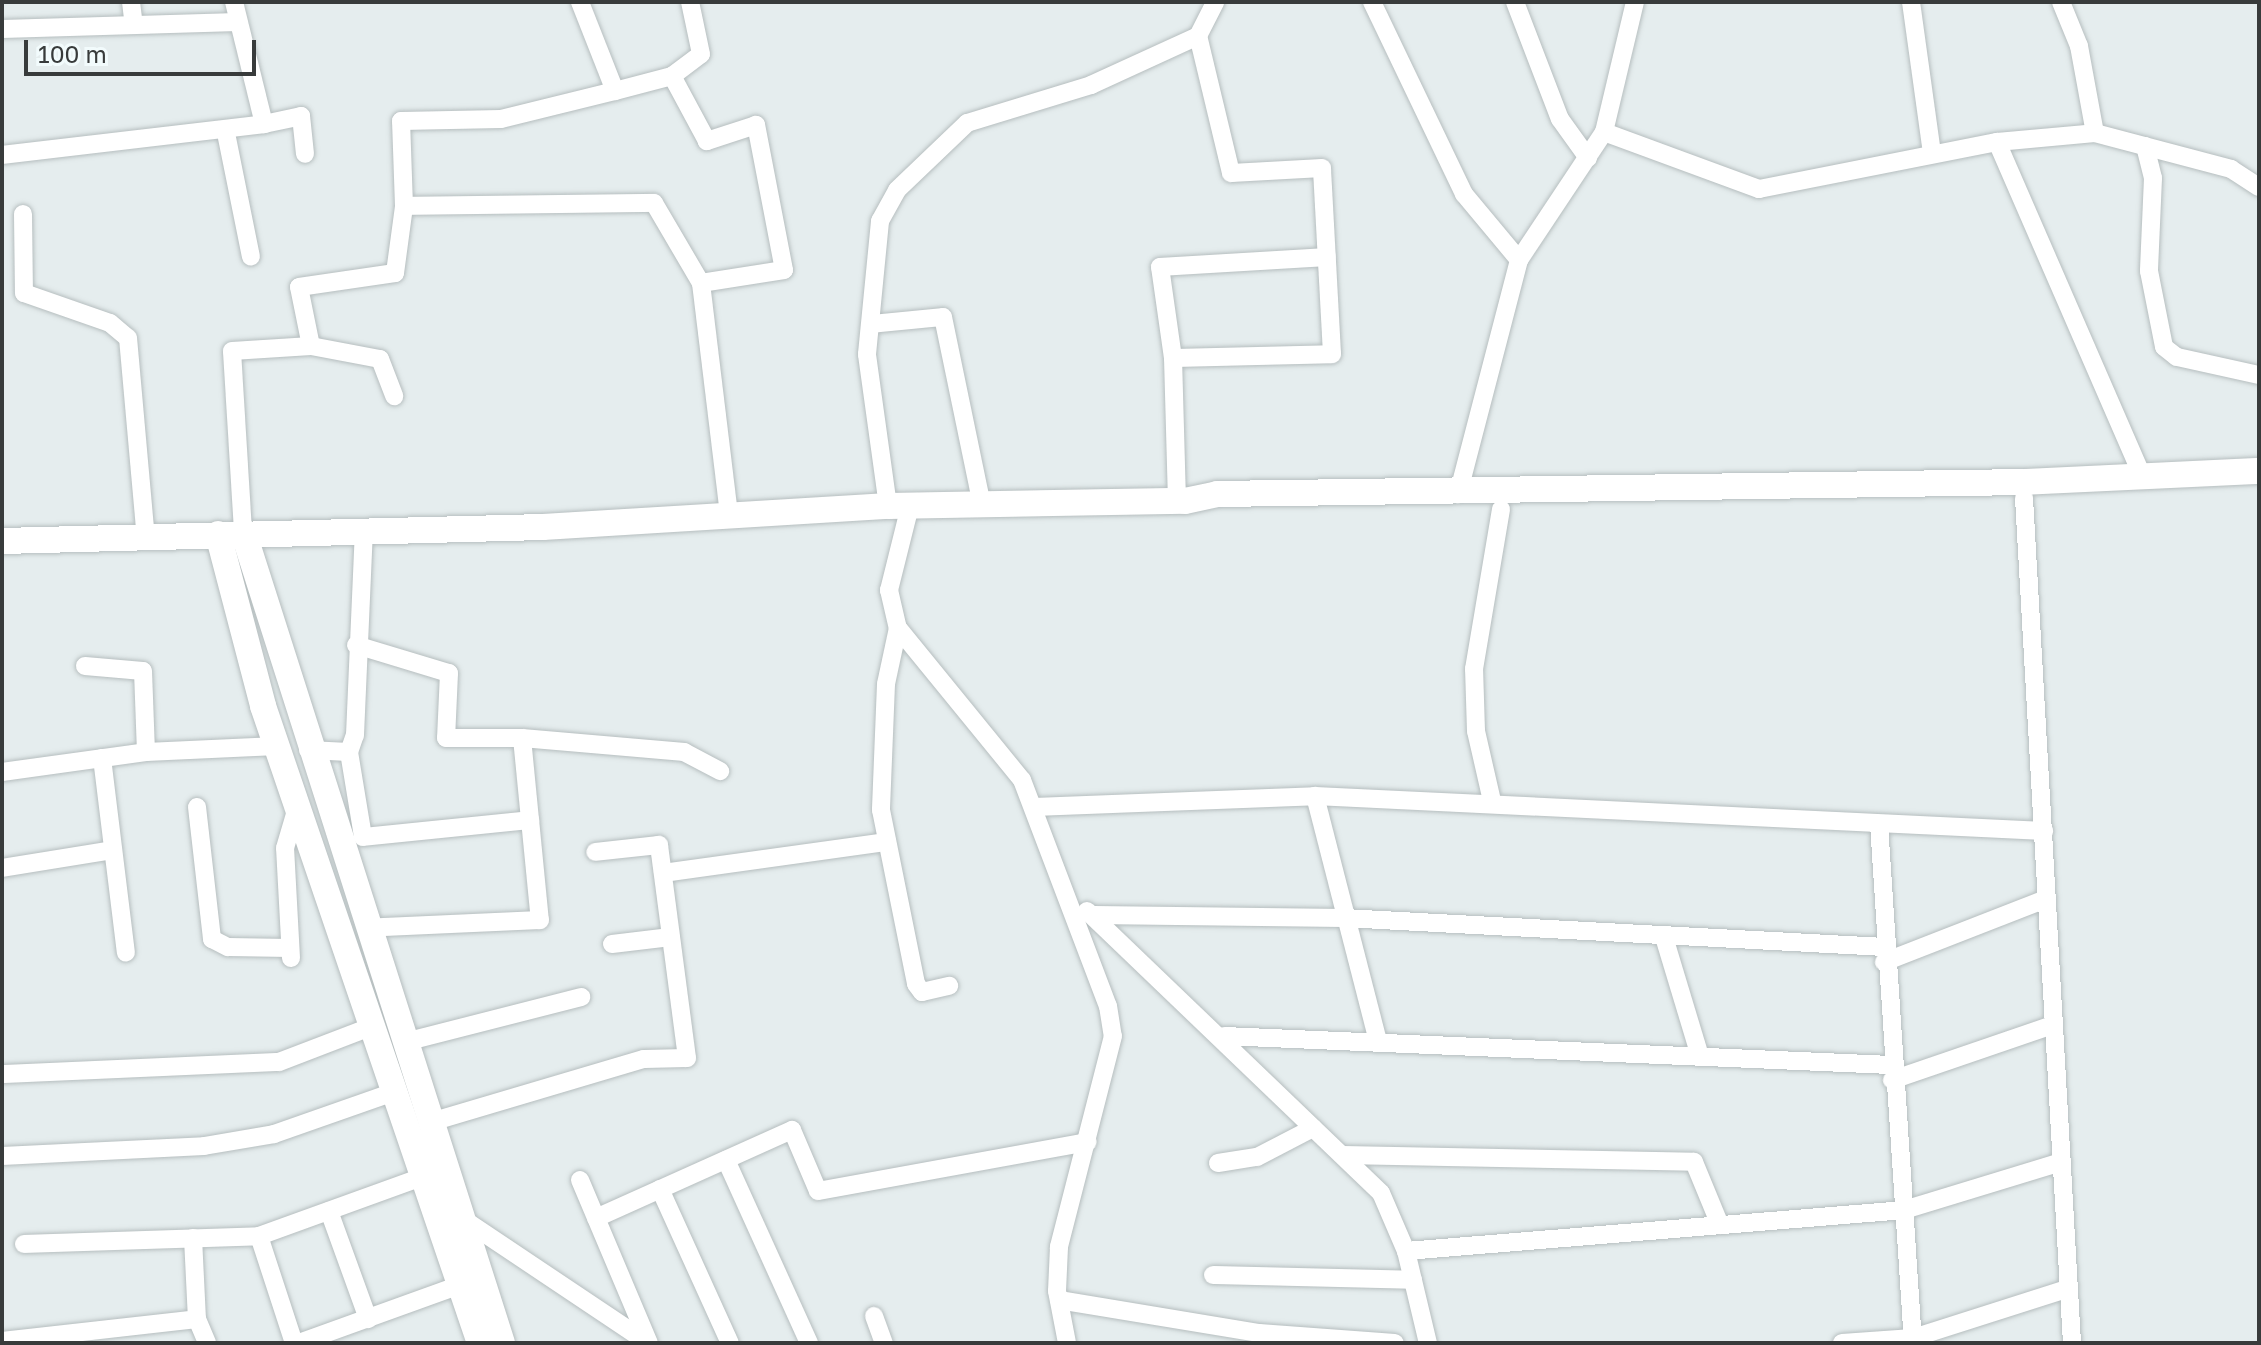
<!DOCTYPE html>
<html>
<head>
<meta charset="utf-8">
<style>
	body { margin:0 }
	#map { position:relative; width:2261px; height:1345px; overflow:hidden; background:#e5edee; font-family:"Golos Text",sans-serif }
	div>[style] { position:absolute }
	.roads { filter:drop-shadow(0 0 2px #b6bebf) drop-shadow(0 0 2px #b6bebf) }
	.street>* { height:18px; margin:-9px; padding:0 9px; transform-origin:9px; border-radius:9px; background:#fff }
	.secondary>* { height:26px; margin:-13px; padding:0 13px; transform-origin:13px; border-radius:13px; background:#fff }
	span { translate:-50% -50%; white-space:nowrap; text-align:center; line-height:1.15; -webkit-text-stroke:6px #f2fbfc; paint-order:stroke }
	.frame { position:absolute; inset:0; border:4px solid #383b3b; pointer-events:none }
	.scale { position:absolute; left:24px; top:40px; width:232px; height:36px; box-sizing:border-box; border:4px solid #383b3b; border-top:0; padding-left:10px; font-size:24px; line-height:28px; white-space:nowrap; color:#383b3b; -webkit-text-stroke:6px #f2fbfc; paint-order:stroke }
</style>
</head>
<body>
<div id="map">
	<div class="roads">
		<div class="street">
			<div style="left:131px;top:2px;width:23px;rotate:83deg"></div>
			<div style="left:1372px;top:2px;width:213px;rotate:64.4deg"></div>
			<div style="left:1464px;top:194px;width:86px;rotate:50.2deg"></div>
			<div style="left:1519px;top:260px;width:242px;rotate:104.6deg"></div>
			<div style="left:1515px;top:2px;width:125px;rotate:69deg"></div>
			<div style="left:1560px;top:119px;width:48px;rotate:54.3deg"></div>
			<div style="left:1911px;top:2px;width:152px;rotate:82.1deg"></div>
			<div style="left:2061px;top:2px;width:48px;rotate:67.8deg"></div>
			<div style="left:2079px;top:46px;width:88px;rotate:79.6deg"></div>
			<div style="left:2px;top:29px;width:236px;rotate:-1.7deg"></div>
			<div style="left:672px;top:76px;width:36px;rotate:-37deg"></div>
			<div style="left:701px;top:54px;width:53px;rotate:-101.9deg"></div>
			<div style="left:264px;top:124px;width:38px;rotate:-12deg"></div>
			<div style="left:301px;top:116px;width:38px;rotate:84deg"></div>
			<div style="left:1604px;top:132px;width:165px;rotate:20.2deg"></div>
			<div style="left:1759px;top:189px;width:243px;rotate:-11.2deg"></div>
			<div style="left:1997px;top:142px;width:98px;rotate:-5.2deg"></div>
			<div style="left:2095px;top:133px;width:141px;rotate:14.8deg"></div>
			<div style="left:2231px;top:169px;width:33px;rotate:33deg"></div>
			<div style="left:226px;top:133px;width:126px;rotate:78.6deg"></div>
			<div style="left:1997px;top:142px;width:365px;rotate:66.5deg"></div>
			<div style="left:2145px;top:146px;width:33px;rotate:76deg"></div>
			<div style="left:2153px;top:178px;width:93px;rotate:92.5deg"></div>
			<div style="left:2149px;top:271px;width:77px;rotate:78.8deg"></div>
			<div style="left:2164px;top:347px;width:16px;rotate:38deg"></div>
			<div style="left:2177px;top:357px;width:84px;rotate:12.4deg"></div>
			<div style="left:2px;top:155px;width:264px;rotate:-6.7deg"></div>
			<div style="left:264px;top:124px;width:126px;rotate:-103.8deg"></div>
			<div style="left:404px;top:206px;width:250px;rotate:-0.7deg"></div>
			<div style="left:654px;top:203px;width:93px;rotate:59.6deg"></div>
			<div style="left:701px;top:283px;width:84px;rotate:-8.9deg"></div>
			<div style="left:784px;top:270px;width:148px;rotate:-100.9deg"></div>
			<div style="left:756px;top:125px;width:52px;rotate:161.9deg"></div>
			<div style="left:707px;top:141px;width:74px;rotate:-118.3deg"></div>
			<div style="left:672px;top:76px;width:59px;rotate:165.3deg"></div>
			<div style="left:23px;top:214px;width:79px;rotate:89.3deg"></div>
			<div style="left:24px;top:293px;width:91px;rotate:19.2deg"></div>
			<div style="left:110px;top:323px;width:23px;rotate:40deg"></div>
			<div style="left:128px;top:338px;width:202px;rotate:84.9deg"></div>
			<div style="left:1519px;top:260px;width:154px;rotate:-56.4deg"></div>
			<div style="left:1604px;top:132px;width:134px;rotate:-76.6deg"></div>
			<div style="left:701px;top:283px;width:235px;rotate:83.1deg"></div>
			<div style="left:871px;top:324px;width:72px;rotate:-5.6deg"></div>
			<div style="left:943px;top:317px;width:192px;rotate:78.3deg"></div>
			<div style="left:311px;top:346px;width:70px;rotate:10.7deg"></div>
			<div style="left:380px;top:359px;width:40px;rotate:69deg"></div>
			<div style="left:1173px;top:358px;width:92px;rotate:-98.1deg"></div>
			<div style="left:1160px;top:267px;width:167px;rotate:-3.4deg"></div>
			<div style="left:2024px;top:498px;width:846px;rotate:86.75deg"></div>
			<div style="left:1177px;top:501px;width:143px;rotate:-91.6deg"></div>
			<div style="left:1173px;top:358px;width:159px;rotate:-1.4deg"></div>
			<div style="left:1332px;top:354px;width:186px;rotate:-93.1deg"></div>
			<div style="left:1322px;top:168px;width:91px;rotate:176.9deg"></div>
			<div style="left:1231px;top:173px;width:141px;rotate:-103.5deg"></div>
			<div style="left:888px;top:506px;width:153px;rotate:-97.9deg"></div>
			<div style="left:867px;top:354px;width:134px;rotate:-84.4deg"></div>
			<div style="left:880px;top:221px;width:35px;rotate:-61deg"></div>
			<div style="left:897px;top:190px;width:97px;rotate:-43.7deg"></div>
			<div style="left:967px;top:123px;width:130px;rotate:-17deg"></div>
			<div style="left:1091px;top:85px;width:118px;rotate:-24.6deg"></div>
			<div style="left:1198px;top:36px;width:38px;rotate:-63deg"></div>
			<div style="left:910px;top:506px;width:87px;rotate:104deg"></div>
			<div style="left:889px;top:590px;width:39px;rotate:77deg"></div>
			<div style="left:898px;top:628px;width:196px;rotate:50.8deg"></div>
			<div style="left:1022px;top:780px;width:242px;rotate:69.2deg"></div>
			<div style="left:1108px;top:1006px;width:30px;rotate:81deg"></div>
			<div style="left:1113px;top:1036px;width:218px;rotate:104.4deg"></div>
			<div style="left:1059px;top:1247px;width:44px;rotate:92.6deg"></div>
			<div style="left:1057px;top:1291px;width:53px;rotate:79.1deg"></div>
			<div style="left:243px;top:531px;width:180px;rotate:-93.5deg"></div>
			<div style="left:232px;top:351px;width:79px;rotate:-3.6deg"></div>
			<div style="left:311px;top:346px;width:60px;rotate:-101.5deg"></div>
			<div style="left:299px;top:287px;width:97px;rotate:-8.3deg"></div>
			<div style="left:395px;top:273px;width:68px;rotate:-82.3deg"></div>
			<div style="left:404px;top:206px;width:85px;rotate:-92deg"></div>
			<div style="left:401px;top:121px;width:100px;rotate:-1.1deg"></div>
			<div style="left:501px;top:119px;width:117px;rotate:-13.8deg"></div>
			<div style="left:615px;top:91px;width:96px;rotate:-111.5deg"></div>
			<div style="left:898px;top:628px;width:57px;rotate:102.1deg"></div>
			<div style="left:886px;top:684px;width:126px;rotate:92.3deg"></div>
			<div style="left:881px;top:810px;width:177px;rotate:78.6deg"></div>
			<div style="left:916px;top:984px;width:10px;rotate:53deg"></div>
			<div style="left:922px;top:992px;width:28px;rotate:-13deg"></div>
			<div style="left:356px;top:645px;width:97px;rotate:16.8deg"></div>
			<div style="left:449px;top:673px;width:65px;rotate:92.6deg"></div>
			<div style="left:446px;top:738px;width:76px"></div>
			<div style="left:522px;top:738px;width:183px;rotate:84.4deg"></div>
			<div style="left:540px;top:920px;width:173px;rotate:177.4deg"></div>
			<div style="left:85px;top:666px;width:58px;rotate:4.9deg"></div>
			<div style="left:143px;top:671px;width:81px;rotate:87.9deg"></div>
			<div style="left:522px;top:738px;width:163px;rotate:4.9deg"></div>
			<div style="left:684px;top:752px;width:41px;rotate:27.8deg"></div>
			<div style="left:308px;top:750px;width:41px;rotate:2.8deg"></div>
			<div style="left:349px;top:752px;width:18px;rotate:-71deg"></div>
			<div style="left:355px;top:735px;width:206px;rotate:-87.5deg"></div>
			<div style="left:349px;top:752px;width:86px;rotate:80.6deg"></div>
			<div style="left:363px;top:837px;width:168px;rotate:-5.8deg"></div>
			<div style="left:102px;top:758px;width:196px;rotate:83deg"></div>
			<div style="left:2px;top:772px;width:145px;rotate:-7.9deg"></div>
			<div style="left:146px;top:752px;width:131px;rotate:-2.6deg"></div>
			<div style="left:1315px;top:796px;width:250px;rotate:75.6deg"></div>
			<div style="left:1492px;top:801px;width:72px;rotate:-102.9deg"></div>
			<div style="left:1476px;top:731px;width:62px;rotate:-91.8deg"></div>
			<div style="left:1474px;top:669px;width:162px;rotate:-80.4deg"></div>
			<div style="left:197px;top:807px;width:133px;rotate:83.5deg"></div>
			<div style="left:212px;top:939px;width:18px;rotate:27deg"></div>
			<div style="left:228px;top:947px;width:62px;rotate:0.9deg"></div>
			<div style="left:1034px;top:807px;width:281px;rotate:-2.2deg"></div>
			<div style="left:1315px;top:796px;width:730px;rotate:2.75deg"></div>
			<div style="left:1879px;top:824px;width:520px;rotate:86.25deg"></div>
			<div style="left:2px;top:868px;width:112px;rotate:-9.2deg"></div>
			<div style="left:663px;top:873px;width:226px;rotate:-7.9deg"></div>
			<div style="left:1087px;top:911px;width:407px;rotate:43.8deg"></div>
			<div style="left:1381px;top:1193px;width:63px;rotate:66.7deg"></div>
			<div style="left:1406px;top:1251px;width:95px;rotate:76.6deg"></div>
			<div style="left:1094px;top:915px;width:250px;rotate:0.7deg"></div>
			<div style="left:1344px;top:918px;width:541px;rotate:3.07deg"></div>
			<div style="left:1664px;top:937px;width:124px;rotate:73.2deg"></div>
			<div style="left:612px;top:944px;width:59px;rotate:-6.8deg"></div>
			<div style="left:291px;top:958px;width:110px;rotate:-93.1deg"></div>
			<div style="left:285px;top:848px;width:46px;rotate:-73.5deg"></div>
			<div style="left:1884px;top:962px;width:174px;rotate:-21.3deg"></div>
			<div style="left:1224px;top:1036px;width:668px;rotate:2.49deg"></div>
			<div style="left:405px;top:1042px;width:182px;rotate:-14.3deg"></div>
			<div style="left:2px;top:1074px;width:277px;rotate:-2.5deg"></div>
			<div style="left:279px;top:1062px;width:101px;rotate:-21deg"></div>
			<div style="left:1892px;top:1080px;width:167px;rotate:-18.9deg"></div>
			<div style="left:431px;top:1122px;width:222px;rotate:-16.5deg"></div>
			<div style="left:644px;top:1059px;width:43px;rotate:-1.3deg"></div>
			<div style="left:687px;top:1058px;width:215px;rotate:-97.5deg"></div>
			<div style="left:659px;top:845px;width:64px;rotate:173.8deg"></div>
			<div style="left:1343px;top:1155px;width:351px;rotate:1.1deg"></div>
			<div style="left:1694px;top:1162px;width:68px;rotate:67.6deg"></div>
			<div style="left:2px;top:1156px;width:202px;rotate:-2.8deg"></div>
			<div style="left:204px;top:1146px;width:71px;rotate:-9.7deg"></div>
			<div style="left:274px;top:1134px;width:127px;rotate:-19.3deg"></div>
			<div style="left:726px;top:1160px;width:201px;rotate:65.6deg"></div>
			<div style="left:1218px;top:1163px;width:39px;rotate:-9deg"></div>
			<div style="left:1257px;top:1157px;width:63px;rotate:-27.4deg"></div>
			<div style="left:580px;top:1180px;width:177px;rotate:67.1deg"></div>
			<div style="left:660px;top:1189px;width:169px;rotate:65.6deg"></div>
			<div style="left:329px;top:1211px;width:115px;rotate:70.1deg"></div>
			<div style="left:596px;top:1218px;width:215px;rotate:-24.2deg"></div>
			<div style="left:792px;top:1130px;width:66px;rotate:66.9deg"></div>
			<div style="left:818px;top:1191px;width:274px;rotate:-10.3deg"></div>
			<div style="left:463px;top:1219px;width:223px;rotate:33.8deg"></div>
			<div style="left:259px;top:1236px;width:173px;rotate:-19.9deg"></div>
			<div style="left:193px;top:1238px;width:81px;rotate:87.2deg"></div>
			<div style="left:24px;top:1244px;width:235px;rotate:-1.9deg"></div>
			<div style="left:259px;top:1236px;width:113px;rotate:71.9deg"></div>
			<div style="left:1406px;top:1251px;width:500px;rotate:-4.7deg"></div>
			<div style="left:1904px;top:1210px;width:161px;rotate:-17deg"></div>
			<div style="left:1213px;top:1275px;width:200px;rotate:1.4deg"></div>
			<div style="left:1059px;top:1300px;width:203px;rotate:9.4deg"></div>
			<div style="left:1259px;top:1333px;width:136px;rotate:4.2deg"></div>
			<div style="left:874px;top:1316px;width:29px;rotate:70deg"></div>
			<div style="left:2px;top:1341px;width:196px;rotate:-6.4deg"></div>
			<div style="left:197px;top:1319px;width:26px;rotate:67deg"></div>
			<div style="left:299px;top:1343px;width:171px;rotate:-19.8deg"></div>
			<div style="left:1842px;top:1343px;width:71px;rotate:-4deg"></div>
			<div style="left:1913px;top:1338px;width:162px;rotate:-17.7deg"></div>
		</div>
		<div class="secondary">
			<div style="left:243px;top:531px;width:852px;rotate:72.31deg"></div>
			<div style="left:218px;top:534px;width:178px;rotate:75.3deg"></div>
			<div style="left:263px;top:706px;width:673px;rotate:71.19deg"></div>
			<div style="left:2px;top:541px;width:541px;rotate:-1.48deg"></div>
			<div style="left:543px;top:527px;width:346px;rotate:-3.5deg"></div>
			<div style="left:888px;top:506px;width:297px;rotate:-1deg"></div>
			<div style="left:1185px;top:501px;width:33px;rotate:-12deg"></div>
			<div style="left:1217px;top:494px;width:806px;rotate:-0.85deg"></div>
			<div style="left:2023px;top:482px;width:236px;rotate:-2.7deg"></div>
		</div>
	</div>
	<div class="frame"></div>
	<div class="scale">100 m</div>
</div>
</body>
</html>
